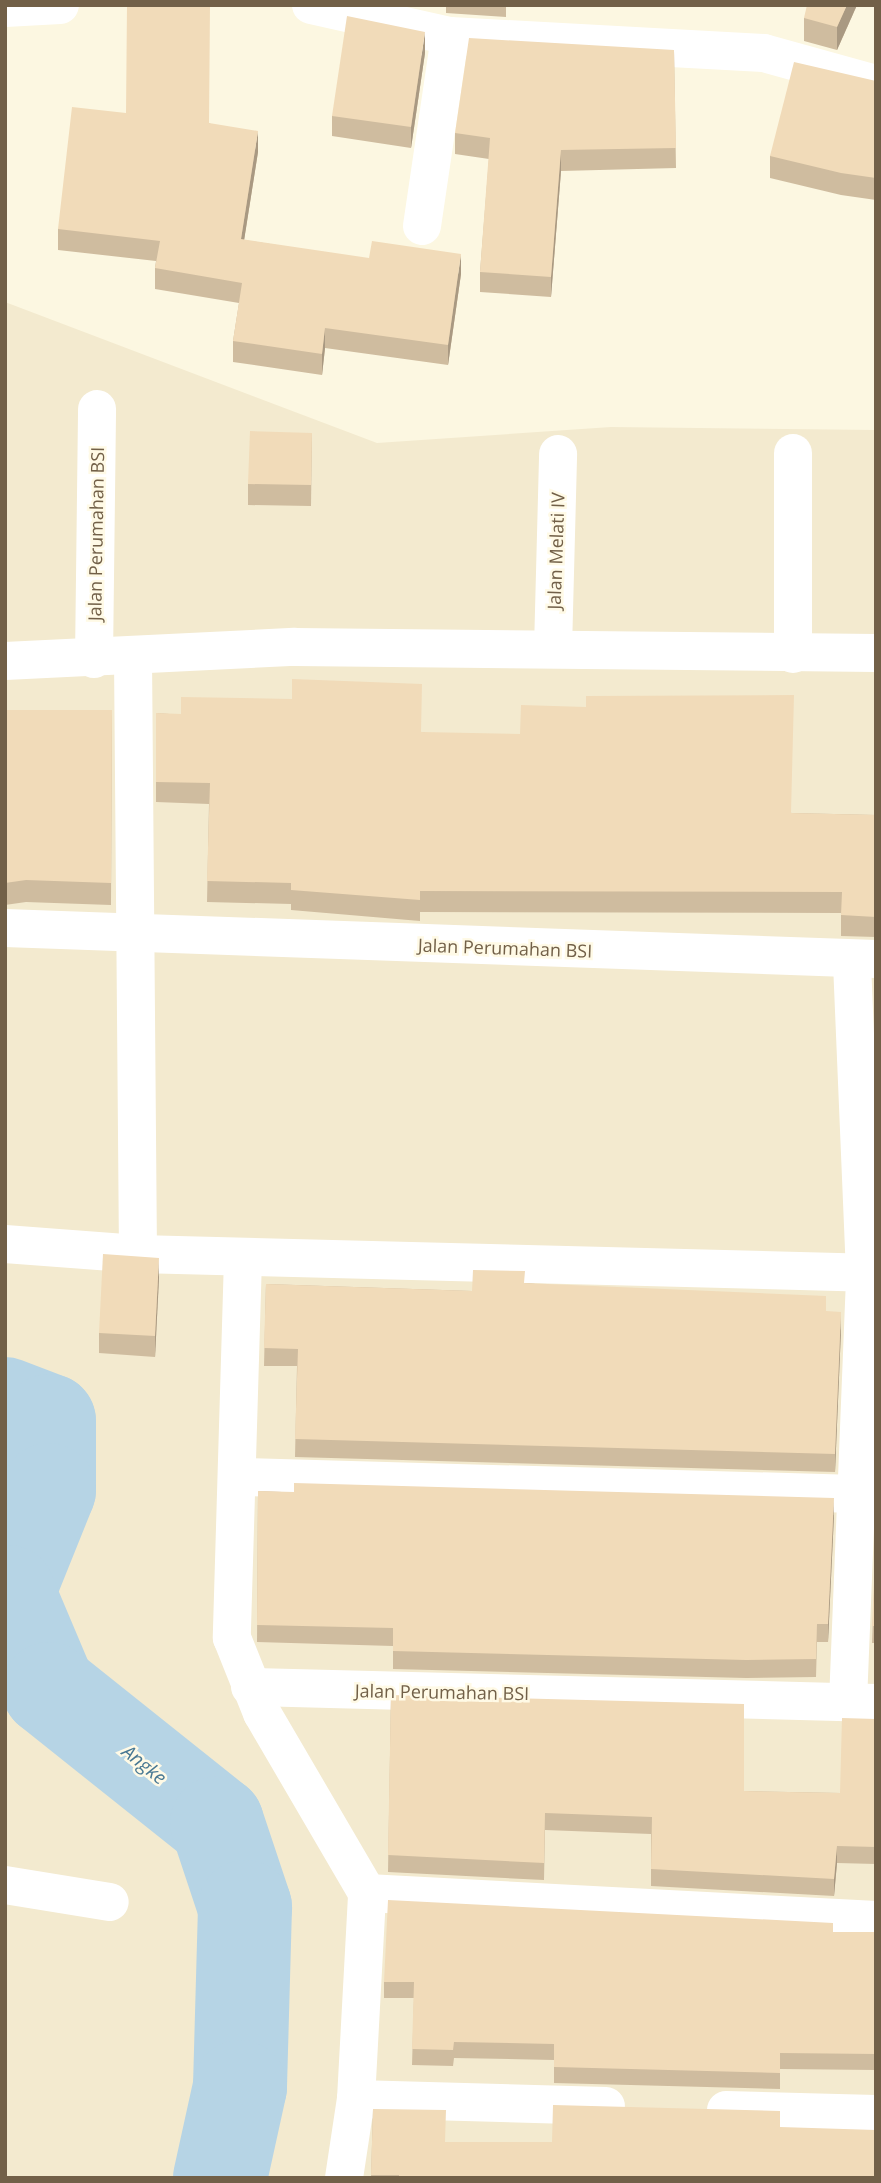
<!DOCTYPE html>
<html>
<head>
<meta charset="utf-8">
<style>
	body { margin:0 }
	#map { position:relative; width:881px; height:2183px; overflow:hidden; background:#fcf7e1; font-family:"Open Sans",sans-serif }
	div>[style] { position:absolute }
	.residential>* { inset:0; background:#f3eacf }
	.river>* { height:94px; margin:-47px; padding:0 47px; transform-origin:47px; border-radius:47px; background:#b6d4e5 }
	.minor>* { height:38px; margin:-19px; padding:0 19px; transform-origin:19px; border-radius:19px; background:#fff }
	.wall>* { inset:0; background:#cfbc9f }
	.shaded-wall>* { inset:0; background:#a99982 }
	.building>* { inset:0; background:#f1dbb9 }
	span { translate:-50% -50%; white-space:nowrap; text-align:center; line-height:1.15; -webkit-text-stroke:5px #fffae6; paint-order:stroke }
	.street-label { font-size:18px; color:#726048 }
	.water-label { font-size:19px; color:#487893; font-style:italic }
	.frame { position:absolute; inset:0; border:7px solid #726048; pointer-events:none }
</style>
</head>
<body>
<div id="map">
	<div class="residential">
		<div style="clip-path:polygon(5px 302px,377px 443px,611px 427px,876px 430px,876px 2178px,5px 2178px)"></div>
	</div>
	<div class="river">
		<div style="left:5px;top:1404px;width:47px;rotate:21.1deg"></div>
		<div style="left:49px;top:1421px;width:69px;rotate:90deg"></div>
		<div style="left:49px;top:1490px;width:110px;rotate:111.9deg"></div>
		<div style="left:8px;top:1592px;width:105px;rotate:67.1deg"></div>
		<div style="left:49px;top:1689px;width:215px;rotate:38.6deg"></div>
		<div style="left:217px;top:1823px;width:89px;rotate:71.6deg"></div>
		<div style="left:245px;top:1907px;width:180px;rotate:91.6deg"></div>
		<div style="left:240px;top:2087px;width:93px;rotate:102.4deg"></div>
	</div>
	<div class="minor">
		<div style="left:311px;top:5px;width:142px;rotate:12.6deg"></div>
		<div style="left:450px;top:36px;width:314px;rotate:3.1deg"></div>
		<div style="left:764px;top:53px;width:116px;rotate:15.5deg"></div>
		<div style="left:5px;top:8px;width:55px;rotate:-3.1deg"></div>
		<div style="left:422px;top:226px;width:192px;rotate:-81.6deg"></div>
		<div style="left:793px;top:453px;width:201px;rotate:90deg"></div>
		<div style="left:553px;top:649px;width:195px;rotate:-88.5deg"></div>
		<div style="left:94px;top:659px;width:250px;rotate:-89.3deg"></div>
		<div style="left:5px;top:661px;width:290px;rotate:-2.8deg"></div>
		<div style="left:295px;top:647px;width:581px;rotate:0.59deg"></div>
		<div style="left:5px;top:928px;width:872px;rotate:2.04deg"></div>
		<div style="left:5px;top:1244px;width:133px;rotate:4.3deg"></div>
		<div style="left:138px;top:1254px;width:597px;rotate:-90.48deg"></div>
		<div style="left:138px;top:1254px;width:738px;rotate:1.47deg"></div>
		<div style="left:243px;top:1258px;width:380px;rotate:91.7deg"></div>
		<div style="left:232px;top:1638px;width:81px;rotate:68.2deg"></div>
		<div style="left:262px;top:1713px;width:208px;rotate:59.7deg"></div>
		<div style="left:241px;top:1477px;width:616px;rotate:1.58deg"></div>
		<div style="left:250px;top:1687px;width:626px;rotate:1.46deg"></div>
		<div style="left:848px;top:1702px;width:429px;rotate:-87.7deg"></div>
		<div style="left:865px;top:1273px;width:314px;rotate:-92.4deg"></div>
		<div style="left:5px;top:1885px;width:106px;rotate:9.2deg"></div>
		<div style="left:367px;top:1893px;width:510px;rotate:3.04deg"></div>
		<div style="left:356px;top:2099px;width:250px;rotate:1.6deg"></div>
		<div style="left:726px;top:2110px;width:150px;rotate:1.5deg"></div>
		<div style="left:344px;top:2178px;width:80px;rotate:-81.4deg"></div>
		<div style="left:356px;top:2099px;width:206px;rotate:-86.9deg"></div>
	</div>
	<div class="wall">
		<div style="clip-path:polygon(446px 5px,506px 5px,506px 17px,446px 13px)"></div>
		<div style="clip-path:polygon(857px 5px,837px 50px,804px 41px,804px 18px)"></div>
		<div style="clip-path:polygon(674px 50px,676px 168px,561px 171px,551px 297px,480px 292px,480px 272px,489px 159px,455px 154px,455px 133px)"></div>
		<div style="clip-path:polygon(425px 53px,411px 148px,332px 136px,332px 116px)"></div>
		<div style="clip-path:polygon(876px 81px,876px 200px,841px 195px,770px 178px,770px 156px)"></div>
		<div style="clip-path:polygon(209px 123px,258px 152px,244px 240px,461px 274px,448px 365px,325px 348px,322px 375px,233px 362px,233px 341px,239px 303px,155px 289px,155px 268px,156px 261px,58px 250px,58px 229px)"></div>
		<div style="clip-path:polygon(312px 433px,311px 506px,248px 505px,248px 484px)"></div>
		<div style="clip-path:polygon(5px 710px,112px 710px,111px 905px,26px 902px,5px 905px)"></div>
		<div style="clip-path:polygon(156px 713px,422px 732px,792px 813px,876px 815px,876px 937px,841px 936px,841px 913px,420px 912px,420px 921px,291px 910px,291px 904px,207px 902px,209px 804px,156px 802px)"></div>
		<div style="clip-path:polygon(159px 1278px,155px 1357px,99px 1353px,99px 1333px)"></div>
		<div style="clip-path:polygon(525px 1283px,826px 1311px,841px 1330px,835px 1472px,295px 1457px,297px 1366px,264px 1366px,266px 1284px,472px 1291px)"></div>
		<div style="clip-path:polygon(258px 1491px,834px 1515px,828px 1642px,817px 1642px,816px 1677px,746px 1678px,393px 1669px,393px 1646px,257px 1642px)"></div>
		<div style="clip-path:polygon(876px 1537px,876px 1643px,872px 1643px)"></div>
		<div style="clip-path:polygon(391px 1695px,744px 1791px,840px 1793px,876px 1719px,876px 1864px,837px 1863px,834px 1896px,651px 1886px,651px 1834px,545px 1830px,544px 1880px,388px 1872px)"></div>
		<div style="clip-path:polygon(833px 1932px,876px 1932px,876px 2070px,780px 2069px,780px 2089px,554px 2083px,554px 2060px,454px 2058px,453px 2066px,412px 2065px,414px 1998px,384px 1998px,384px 1982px)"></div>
		<div style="clip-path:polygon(373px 2109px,445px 2142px,552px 2142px,780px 2127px,876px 2178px,371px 2178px)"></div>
	</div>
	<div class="shaded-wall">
		<div style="clip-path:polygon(847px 5px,857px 5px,837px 50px,837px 27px)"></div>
		<div style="clip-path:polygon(425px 32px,425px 53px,411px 148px,411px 127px)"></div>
		<div style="clip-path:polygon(258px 131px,258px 152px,241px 260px,241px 239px)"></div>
		<div style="clip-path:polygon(561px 150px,561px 171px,551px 297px,551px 277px)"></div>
		<div style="clip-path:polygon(461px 254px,461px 274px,448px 365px,448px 345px)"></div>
		<div style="clip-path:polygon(325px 328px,325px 348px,322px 375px,322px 354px)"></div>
		<div style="clip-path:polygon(159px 1258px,159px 1278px,155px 1357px,155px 1336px)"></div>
		<div style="clip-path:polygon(841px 1312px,841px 1330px,835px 1472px,835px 1454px)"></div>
		<div style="clip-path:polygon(834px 1498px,834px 1515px,828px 1642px,828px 1624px)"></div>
		<div style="clip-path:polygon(837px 1846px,837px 1863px,834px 1896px,834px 1879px)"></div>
	</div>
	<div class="building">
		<div style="clip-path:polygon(127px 5px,210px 5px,209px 123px,258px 131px,241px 239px,369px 258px,372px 241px,461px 254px,448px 345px,325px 328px,322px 354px,233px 341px,242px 283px,155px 268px,160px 241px,58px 229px,72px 107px,126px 113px)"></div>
		<div style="clip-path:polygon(807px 5px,847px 5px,837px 27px,804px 18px)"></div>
		<div style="clip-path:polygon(347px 16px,425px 32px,411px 127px,332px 116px)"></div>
		<div style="clip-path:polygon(469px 38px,674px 50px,676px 148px,561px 150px,551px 277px,480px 272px,490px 138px,455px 133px)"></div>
		<div style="clip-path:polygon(794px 62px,876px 81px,876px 178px,841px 173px,770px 156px)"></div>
		<div style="clip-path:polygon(250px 431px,312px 433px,311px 485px,248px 484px)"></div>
		<div style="clip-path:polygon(292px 679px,422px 684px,421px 732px,520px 734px,521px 705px,586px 707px,586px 696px,794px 695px,791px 813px,876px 815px,876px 917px,841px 915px,842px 892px,420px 891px,420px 900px,291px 890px,291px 883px,207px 881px,210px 783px,156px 782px,156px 713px,181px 714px,181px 697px,292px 699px)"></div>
		<div style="clip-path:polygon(5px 710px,112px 710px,111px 883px,26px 880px,5px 883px)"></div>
		<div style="clip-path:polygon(103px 1254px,159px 1258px,155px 1336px,99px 1333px)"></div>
		<div style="clip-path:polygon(473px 1270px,525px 1271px,524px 1283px,826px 1296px,826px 1311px,841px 1312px,835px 1454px,295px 1439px,298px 1349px,264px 1348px,266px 1284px,472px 1291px)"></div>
		<div style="clip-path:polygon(294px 1483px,834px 1498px,828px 1624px,817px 1624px,816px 1659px,746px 1660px,393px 1651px,393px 1628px,257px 1625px,258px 1491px,294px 1492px)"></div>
		<div style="clip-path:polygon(876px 1537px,876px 1626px,872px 1626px)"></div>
		<div style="clip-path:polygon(391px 1695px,744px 1704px,744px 1791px,840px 1793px,842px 1718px,876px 1719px,876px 1847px,837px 1846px,834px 1879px,651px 1869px,652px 1817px,545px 1813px,544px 1863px,388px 1855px)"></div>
		<div style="clip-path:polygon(388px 1900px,833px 1923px,833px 1932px,876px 1932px,876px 2054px,780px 2053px,780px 2073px,554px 2067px,554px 2044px,454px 2042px,453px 2050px,412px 2049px,414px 1982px,384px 1982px)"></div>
		<div style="clip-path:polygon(553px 2105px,780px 2111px,780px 2127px,876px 2130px,876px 2178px,399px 2178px,399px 2175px,371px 2175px,373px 2109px,446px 2110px,445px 2142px,552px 2142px)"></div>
	</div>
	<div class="street-label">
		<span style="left:96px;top:534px;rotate:-89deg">Jalan Perumahan BSI</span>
		<span style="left:556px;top:551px;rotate:-88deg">Jalan Melati IV</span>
		<span style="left:505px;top:948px;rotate:2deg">Jalan Perumahan BSI</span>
		<span style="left:442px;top:1692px;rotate:1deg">Jalan Perumahan BSI</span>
	</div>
	<div class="water-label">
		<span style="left:144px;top:1765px;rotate:39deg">Angke</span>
	</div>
	<div class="frame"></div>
</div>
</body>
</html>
